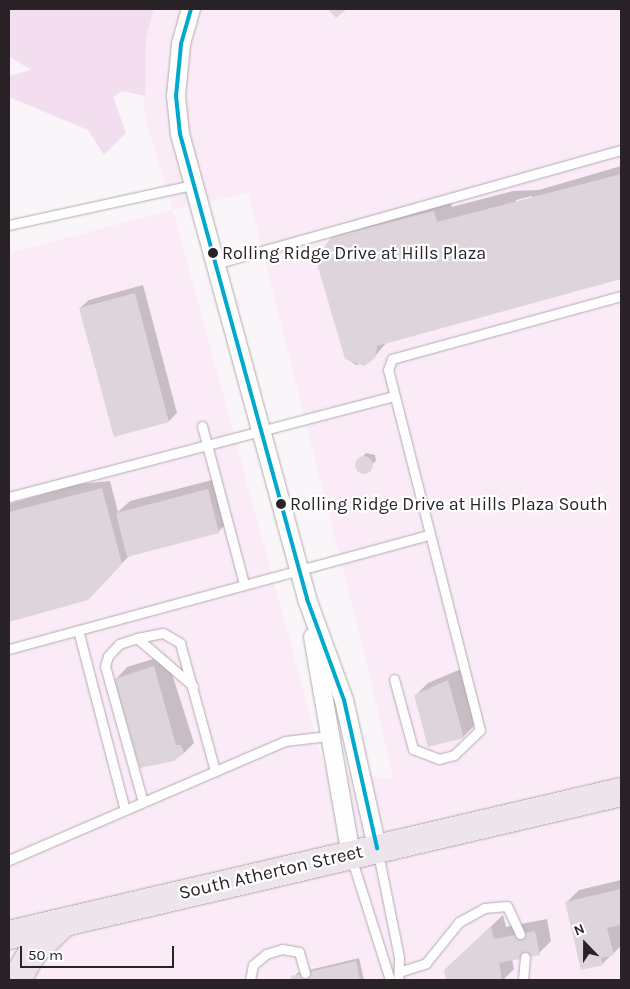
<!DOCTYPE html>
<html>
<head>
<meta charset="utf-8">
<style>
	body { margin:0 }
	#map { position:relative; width:630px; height:989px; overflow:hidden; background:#faf5f9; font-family:Karla,sans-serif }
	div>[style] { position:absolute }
	.built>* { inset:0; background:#fbebf7 }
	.green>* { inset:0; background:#f2deee }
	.shadow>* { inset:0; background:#0003 }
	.building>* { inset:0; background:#ddd5db }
	.round { border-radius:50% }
	.roads { filter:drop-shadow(0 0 1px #b1abaf) drop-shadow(0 0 1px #b1abaf) }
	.service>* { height:9px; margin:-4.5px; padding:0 4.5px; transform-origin:4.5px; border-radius:4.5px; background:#fefefe }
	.minor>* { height:18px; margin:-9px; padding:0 9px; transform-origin:9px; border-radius:9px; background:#fefefe }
	.primary>* { height:28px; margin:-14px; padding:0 14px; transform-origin:14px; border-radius:14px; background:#ede5eb }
	.bus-1>* { height:4px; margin:-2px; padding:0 2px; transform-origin:2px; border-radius:2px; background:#00a9ce }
	.dots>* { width:14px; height:14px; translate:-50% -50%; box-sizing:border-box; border:2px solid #fff; border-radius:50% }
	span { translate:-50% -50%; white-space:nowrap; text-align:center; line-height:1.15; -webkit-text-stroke:4.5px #fff; paint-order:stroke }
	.bus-label { font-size:18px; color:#292328 }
	.left { translate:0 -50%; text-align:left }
	.street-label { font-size:19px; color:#292328 }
	.frame { position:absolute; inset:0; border:10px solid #292328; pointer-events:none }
	.north { position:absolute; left:560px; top:919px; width:50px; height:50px; -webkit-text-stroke:4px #fff; paint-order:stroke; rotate:338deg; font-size:14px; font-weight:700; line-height:20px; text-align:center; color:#292328 }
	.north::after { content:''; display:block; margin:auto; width:18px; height:22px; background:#292328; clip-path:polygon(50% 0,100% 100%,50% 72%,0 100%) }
	.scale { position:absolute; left:20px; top:946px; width:154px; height:22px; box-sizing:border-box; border:2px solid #292328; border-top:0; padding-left:6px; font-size:15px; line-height:18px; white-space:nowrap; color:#292328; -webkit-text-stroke:4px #fff; paint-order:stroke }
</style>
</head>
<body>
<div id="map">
	<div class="built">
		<div style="clip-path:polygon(evenodd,154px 9px,621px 9px,621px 980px,9px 980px,9px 253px,173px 210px,144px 114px,146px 38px,154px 9px,248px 193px,371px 681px,393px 779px,325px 770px,173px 210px,248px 193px)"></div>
	</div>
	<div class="green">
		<div style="clip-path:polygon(9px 9px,154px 9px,146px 38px,145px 96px,122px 91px,113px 97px,126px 133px,104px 155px,88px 130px,9px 97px,9px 76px,31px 70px,9px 56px)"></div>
	</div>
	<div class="shadow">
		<div style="clip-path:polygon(evenodd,621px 166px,621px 278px,387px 342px,370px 362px,356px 365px,346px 358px,332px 238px,348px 222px,449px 196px,452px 207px,513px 191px,539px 190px,621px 166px,532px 196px,532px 198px,516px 203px,516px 200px,532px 196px)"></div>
		<div style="clip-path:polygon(143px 285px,177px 413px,169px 421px,80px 308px,89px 300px)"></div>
		<div style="clip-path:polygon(366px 453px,375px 455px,376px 461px,362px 472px,356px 464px)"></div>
		<div style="clip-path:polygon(220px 478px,231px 519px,218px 532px,130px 555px,88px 599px,9px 620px,9px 504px,79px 484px,110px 481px,118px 512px,130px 501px)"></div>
		<div style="clip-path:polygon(166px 655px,194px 743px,182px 755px,139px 765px,115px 680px,127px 667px)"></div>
		<div style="clip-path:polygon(461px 669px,476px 724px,463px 737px,416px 695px,428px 683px)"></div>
		<div style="clip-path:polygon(621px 880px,621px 946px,602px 964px,567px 902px,579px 890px)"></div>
		<div style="clip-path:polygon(503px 915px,506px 927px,547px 919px,551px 941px,539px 953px,512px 959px,514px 969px,503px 980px,447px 980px,445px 970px)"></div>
		<div style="clip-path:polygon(359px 958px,364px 980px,294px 980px,297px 973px)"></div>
	</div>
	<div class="building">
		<div style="clip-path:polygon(328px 9px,347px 9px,336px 18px)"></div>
		<div style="clip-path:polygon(621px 174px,621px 279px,377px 346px,375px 358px,364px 366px,345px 359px,316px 260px,331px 237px,434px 211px,437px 222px)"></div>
		<div style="clip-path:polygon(135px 293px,169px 422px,114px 437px,79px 308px)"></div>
		<div class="round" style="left:355px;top:456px;width:18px;height:18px"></div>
		<div style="clip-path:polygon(102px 488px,122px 564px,88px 600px,9px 622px,9px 512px)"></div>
		<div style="clip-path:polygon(208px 489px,219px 533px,127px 557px,116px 513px)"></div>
		<div style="clip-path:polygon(154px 666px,176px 745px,181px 745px,184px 753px,174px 761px,140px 768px,114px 679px)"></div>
		<div style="clip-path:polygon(448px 680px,464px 738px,428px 747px,414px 695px)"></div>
		<div style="clip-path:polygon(621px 889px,621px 925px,607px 928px,614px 955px,601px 958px,603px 965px,581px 970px,565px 902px)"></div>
		<div style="clip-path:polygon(491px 926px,494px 939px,535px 931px,540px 955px,499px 963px,502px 980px,446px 980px,444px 970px)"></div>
		<div style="clip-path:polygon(356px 961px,360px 980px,292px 980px,291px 976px)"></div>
	</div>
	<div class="roads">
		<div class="service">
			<div style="left:9px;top:225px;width:187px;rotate:-12.3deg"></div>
			<div style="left:215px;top:264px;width:422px;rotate:-15.7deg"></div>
			<div style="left:202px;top:426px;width:163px;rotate:75.1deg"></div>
			<div style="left:9px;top:497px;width:398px;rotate:-14.7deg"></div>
			<div style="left:78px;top:630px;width:186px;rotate:75.4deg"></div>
			<div style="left:137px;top:638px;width:26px;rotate:-11deg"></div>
			<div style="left:163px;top:633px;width:20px;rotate:30deg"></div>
			<div style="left:180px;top:643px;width:133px;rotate:74.7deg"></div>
			<div style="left:9px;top:649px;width:436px;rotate:-15.2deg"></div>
			<div style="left:394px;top:679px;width:73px;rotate:74.8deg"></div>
			<div style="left:413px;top:749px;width:28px;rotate:21deg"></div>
			<div style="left:439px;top:759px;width:16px;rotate:-15deg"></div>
			<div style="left:454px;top:755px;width:36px;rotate:-44deg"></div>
			<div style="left:480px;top:730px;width:372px;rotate:-104.3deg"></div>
			<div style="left:388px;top:370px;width:12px;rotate:-70deg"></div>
			<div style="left:392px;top:359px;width:238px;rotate:-15.4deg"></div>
			<div style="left:143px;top:802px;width:141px;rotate:-105.6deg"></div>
			<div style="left:105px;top:666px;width:10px;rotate:-73deg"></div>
			<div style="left:108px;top:656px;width:16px;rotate:-47deg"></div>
			<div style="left:119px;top:644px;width:19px;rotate:-18deg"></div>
			<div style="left:137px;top:638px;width:74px;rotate:40.6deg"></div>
			<div style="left:378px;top:853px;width:106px;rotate:78.6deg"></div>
			<div style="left:399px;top:957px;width:23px;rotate:92deg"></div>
			<div style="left:351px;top:857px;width:129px;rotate:72.4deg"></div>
			<div style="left:9px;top:860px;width:301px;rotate:-23.3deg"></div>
			<div style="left:285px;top:741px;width:43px;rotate:-6.6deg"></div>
			<div style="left:399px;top:972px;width:28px;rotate:-18deg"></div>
			<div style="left:426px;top:963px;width:53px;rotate:-51.2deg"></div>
			<div style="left:459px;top:922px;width:29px;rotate:-29deg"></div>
			<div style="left:484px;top:908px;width:23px;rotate:-5deg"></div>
			<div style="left:507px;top:906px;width:31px;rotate:65deg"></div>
			<div style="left:250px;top:980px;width:15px;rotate:-79deg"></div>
			<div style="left:253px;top:965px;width:17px;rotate:-40deg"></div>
			<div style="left:266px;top:954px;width:17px;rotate:-17deg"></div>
			<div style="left:282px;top:949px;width:17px;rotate:10deg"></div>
			<div style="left:299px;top:952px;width:22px;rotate:74deg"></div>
			<div style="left:523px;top:980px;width:23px;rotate:-85deg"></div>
		</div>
		<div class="minor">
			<div style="left:191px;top:9px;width:37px;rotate:106deg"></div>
			<div style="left:181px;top:45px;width:51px;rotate:95.6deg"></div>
			<div style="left:176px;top:96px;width:38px;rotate:84deg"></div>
			<div style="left:180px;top:134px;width:482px;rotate:74.7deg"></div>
			<div style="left:307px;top:599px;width:108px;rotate:69.9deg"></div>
			<div style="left:344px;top:700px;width:152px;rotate:77.4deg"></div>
			<div style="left:313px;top:637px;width:220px;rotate:80.1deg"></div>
		</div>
		<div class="primary">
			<div style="left:9px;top:935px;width:628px;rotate:-13.15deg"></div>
			<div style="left:16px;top:980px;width:31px;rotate:-59deg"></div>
			<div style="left:32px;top:953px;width:42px;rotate:-44deg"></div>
		</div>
	</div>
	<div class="bus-1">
		<div style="left:191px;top:9px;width:37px;rotate:106deg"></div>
		<div style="left:181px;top:45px;width:51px;rotate:95.6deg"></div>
		<div style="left:176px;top:96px;width:38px;rotate:84deg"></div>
		<div style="left:180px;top:134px;width:482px;rotate:74.7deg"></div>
		<div style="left:307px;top:599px;width:108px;rotate:69.9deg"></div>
		<div style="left:344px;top:700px;width:152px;rotate:77.4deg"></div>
	</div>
	<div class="dots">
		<div style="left:213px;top:253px;background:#292328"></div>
		<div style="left:281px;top:504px;background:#292328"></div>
	</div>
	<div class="bus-label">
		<span class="left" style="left:222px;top:253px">Rolling Ridge Drive at Hills Plaza</span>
		<span class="left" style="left:290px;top:504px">Rolling Ridge Drive at Hills Plaza South</span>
	</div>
	<div class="street-label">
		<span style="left:271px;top:873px;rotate:-13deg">South Atherton Street</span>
	</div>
	<div class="frame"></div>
	<div class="north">N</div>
	<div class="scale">50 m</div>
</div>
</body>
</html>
